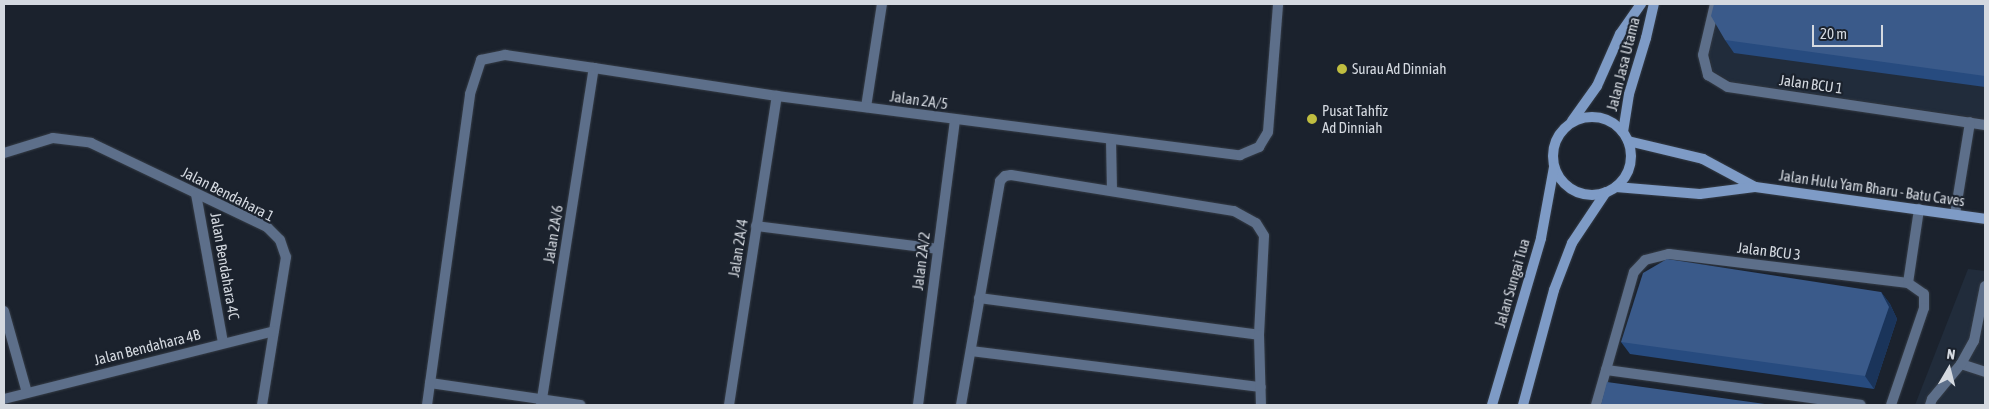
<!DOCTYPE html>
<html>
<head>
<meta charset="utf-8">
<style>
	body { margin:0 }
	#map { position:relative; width:1989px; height:409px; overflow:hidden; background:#1b222d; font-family:"Asap Condensed",sans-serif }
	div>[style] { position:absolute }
	.built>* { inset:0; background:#212c3b }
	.roads { filter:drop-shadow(0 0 1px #353c46) drop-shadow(0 0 1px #353c46) }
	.lane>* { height:10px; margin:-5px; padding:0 5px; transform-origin:5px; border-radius:5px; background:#5d6f8a }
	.street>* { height:10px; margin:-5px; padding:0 5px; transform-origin:5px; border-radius:5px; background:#5d6f8a }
	.secondary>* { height:10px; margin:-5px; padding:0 5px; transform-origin:5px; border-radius:5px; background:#7e9bc6 }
	.secondary>.ring { margin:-5px; padding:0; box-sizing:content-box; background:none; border:10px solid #7e9bc6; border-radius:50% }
	.wall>* { inset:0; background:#274b7f }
	.shaded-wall>* { inset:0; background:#1a345a }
	.building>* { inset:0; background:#3a5a8a }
	.dots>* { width:14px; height:14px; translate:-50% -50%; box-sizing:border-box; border:2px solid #1b222d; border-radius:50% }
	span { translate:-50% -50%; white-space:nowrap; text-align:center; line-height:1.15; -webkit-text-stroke:4.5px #1b222d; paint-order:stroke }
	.street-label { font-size:15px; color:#d4d9e0 }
	.poi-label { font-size:15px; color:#d4d9e0 }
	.left { translate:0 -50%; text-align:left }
	.frame { position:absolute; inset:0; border:5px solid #d4d9e0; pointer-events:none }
	.north { position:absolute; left:1924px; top:344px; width:50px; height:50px; -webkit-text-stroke:4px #1b222d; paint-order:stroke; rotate:8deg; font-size:14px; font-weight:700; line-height:20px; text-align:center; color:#d4d9e0 }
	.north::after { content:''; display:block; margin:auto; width:18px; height:22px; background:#d4d9e0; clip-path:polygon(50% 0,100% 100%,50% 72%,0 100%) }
	.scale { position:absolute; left:1812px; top:25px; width:71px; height:22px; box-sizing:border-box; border:2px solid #d4d9e0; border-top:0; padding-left:6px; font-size:15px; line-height:18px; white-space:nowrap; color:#d4d9e0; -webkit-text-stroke:4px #1b222d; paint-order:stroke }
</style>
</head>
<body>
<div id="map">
	<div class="built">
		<div style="clip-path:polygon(1720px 4px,1985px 4px,1985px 119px,1732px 82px,1713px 71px,1709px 53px)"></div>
		<div style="clip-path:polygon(1968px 269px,1985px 271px,1985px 405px,1915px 405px)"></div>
	</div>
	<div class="roads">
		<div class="lane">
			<div style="left:1715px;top:4px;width:52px;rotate:103.2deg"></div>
			<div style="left:1703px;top:55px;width:21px;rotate:76deg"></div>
			<div style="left:1708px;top:75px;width:23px;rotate:31deg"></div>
			<div style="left:1728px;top:87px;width:260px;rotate:8.4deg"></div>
			<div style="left:866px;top:107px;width:104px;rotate:-81.2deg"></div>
			<div style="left:1111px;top:139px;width:52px;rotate:88.9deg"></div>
			<div style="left:1955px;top:214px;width:93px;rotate:-80.7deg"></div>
			<div style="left:756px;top:226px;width:183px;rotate:7.2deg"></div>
			<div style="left:1908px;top:283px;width:75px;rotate:-81.5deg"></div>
			<div style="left:979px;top:298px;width:282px;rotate:7.5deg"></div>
			<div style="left:971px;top:351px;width:292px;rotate:7.1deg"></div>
			<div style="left:1961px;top:364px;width:25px;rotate:18deg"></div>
			<div style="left:1606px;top:370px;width:257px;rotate:7.8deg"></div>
			<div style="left:430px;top:383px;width:152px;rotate:8.3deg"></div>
			<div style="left:427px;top:405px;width:314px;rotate:-82.1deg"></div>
			<div style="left:470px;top:94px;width:36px;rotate:-72deg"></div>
			<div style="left:481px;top:60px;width:25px;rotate:-12deg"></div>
			<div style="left:505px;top:55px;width:90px;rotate:8.3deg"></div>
			<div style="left:961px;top:405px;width:227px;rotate:-80.1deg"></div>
			<div style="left:1000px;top:181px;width:7px;rotate:-45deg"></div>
			<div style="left:1005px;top:176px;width:6px;rotate:-9deg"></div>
			<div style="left:1011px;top:175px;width:226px;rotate:9.2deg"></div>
			<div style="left:1234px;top:211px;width:25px;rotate:29deg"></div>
			<div style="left:1256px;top:223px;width:15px;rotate:58deg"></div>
			<div style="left:1264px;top:236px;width:99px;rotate:92.9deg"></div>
			<div style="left:1259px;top:335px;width:70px;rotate:88.4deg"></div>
			<div style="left:1596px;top:405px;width:138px;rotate:-74.1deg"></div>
			<div style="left:1634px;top:272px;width:16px;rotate:-47deg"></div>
			<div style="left:1645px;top:260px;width:25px;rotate:-14deg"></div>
			<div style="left:1669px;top:254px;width:241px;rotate:6.9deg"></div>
			<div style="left:1908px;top:283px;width:19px;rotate:35deg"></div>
			<div style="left:1924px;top:294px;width:14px;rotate:90deg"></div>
			<div style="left:1924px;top:308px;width:102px;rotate:108.8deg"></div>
			<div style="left:1930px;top:405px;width:6px;rotate:-72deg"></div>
			<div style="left:1932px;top:399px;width:45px;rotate:-50.4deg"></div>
			<div style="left:1961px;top:364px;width:26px;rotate:-61deg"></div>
			<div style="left:1974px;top:341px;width:56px;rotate:-78.7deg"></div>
		</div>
		<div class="street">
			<div style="left:4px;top:153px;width:51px;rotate:-17deg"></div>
			<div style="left:53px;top:138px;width:38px;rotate:7deg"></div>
			<div style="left:91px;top:143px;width:195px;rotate:25.5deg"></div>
			<div style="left:267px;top:227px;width:18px;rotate:45deg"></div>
			<div style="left:280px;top:240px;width:18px;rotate:71deg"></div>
			<div style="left:286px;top:257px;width:150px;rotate:99.2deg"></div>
			<div style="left:196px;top:194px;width:151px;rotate:79.7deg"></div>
			<div style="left:4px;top:311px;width:85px;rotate:74.3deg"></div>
			<div style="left:4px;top:399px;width:278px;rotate:-14.1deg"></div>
			<div style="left:541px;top:405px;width:341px;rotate:-81.1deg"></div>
			<div style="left:594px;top:68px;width:185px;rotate:8.7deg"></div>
			<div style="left:777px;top:96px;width:467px;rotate:7.3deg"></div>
			<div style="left:1240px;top:155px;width:21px;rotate:-23deg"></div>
			<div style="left:1259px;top:147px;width:17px;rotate:-59deg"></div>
			<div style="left:1268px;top:132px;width:128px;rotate:-85.5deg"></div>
			<div style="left:729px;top:405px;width:313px;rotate:-81.2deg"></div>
			<div style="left:918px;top:405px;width:287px;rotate:-82.6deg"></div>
		</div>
		<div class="secondary">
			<div class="ring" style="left:1553px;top:117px;width:68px;height:68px"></div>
			<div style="left:1572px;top:121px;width:43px;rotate:-54.5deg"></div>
			<div style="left:1597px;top:86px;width:57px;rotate:-66.1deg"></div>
			<div style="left:1620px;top:34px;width:37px;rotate:-55deg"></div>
			<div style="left:1623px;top:132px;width:38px;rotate:-81deg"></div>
			<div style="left:1629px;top:94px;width:59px;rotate:-73.1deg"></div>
			<div style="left:1646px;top:38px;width:35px;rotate:-77deg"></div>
			<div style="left:1628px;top:141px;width:77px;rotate:13.5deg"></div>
			<div style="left:1703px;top:159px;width:59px;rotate:28.3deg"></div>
			<div style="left:1616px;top:187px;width:84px;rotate:4.8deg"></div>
			<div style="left:1700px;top:194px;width:55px;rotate:-7.3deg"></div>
			<div style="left:1755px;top:187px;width:232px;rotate:7.9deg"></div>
			<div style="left:1492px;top:405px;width:174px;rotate:-73.6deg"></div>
			<div style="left:1541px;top:238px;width:72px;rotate:-79.6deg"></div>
			<div style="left:1523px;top:405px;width:119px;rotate:-74.9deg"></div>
			<div style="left:1554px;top:290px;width:50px;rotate:-69deg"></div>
			<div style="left:1572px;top:243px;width:61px;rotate:-56.3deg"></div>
		</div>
	</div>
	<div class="wall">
		<div style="clip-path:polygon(1985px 4px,1985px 87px,1734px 53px,1725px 40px)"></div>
		<div style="clip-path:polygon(1881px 292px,1890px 304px,1897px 319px,1874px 389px,1630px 354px,1621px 342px)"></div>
	</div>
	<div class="shaded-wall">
		<div style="clip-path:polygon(1881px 292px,1890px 304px,1897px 319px,1874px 389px,1865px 376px)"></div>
	</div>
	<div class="building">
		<div style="clip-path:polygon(1714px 4px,1985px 4px,1985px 76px,1725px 40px,1711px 16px)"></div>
		<div style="clip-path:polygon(1667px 259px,1881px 292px,1889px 307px,1865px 376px,1621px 342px,1643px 273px)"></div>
		<div style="clip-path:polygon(1607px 382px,1772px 405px,1601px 405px)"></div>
	</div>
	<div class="dots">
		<div style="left:1342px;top:69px;background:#c0be40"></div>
		<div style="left:1312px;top:119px;background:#c0be40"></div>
	</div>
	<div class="street-label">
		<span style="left:1623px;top:64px;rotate:-76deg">Jalan Jasa Utama</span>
		<span style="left:1811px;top:84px;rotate:8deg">Jalan BCU 1</span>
		<span style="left:919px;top:100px;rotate:8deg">Jalan 2A/5</span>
		<span style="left:1872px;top:188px;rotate:8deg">Jalan Hulu Yam Bharu - Batu Caves</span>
		<span style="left:228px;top:194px;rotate:27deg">Jalan Bendahara 1</span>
		<span style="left:553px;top:234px;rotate:-81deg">Jalan 2A/6</span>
		<span style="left:738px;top:248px;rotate:-81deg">Jalan 2A/4</span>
		<span style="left:1769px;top:251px;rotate:7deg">Jalan BCU 3</span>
		<span style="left:921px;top:261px;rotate:-83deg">Jalan 2A/2</span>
		<span style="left:225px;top:266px;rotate:80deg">Jalan Bendahara 4C</span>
		<span style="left:1512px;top:283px;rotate:-74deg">Jalan Sungai Tua</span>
		<span style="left:147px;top:347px;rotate:-14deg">Jalan Bendahara 4B</span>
	</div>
	<div class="poi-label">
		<span class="left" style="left:1352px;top:69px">Surau Ad Dinniah</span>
		<span class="left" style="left:1322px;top:119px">Pusat Tahfiz<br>Ad Dinniah</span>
	</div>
	<div class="frame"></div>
	<div class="north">N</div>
	<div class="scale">20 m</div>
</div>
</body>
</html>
